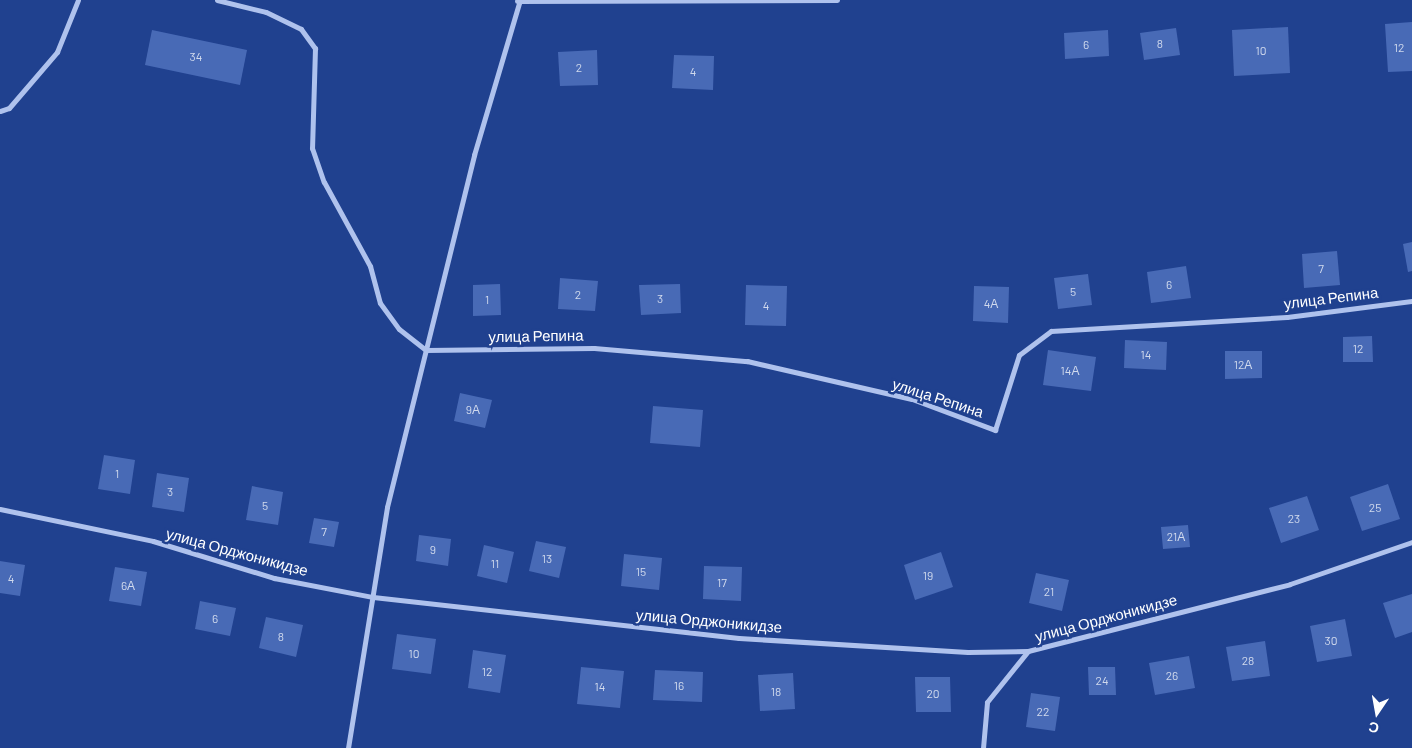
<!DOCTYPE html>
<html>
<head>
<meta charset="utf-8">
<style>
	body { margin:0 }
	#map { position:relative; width:1412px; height:748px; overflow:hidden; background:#20418f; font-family:Barlow,sans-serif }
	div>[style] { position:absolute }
	.building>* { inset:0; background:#486ab6 }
	.minor>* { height:5px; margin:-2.5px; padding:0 2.5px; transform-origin:2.5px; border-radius:2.5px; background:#afc2ed }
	span { translate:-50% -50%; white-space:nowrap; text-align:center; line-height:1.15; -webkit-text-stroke:5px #20418f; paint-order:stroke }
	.number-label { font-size:12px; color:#d1daed }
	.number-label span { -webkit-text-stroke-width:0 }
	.street-label { font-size:15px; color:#fff }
	.north { position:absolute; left:1352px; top:688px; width:50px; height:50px; -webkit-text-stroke:4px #20418f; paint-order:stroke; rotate:192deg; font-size:14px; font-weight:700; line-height:20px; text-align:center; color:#fff }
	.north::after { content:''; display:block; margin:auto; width:18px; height:22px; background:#fff; clip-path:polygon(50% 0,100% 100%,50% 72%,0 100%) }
</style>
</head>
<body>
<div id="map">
	<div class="building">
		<div style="clip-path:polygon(1412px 22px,1412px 71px,1388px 72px,1385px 24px)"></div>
		<div style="clip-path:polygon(1288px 27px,1290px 73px,1234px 76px,1232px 30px)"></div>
		<div style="clip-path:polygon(1176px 28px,1180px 55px,1144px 60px,1140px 33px)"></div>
		<div style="clip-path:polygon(152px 30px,247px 50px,240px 85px,145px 65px)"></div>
		<div style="clip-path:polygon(1108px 30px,1109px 56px,1065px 59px,1064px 33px)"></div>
		<div style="clip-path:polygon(597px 50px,598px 85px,560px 86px,558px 52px)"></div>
		<div style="clip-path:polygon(674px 55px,714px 56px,713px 90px,672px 88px)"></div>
		<div style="clip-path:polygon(1412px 242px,1412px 271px,1408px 272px,1403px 244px)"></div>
		<div style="clip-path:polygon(1337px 251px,1340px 285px,1304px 288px,1302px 254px)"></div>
		<div style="clip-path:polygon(1186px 266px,1191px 298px,1151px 303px,1147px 272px)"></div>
		<div style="clip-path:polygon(1088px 274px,1092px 305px,1058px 309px,1054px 278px)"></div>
		<div style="clip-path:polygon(560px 278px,598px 281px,595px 311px,558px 309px)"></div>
		<div style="clip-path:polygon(500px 284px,501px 315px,473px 316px,473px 285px)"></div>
		<div style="clip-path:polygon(680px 284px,681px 313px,641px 315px,639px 285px)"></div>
		<div style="clip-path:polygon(746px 285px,787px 286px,786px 326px,745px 325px)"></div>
		<div style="clip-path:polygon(974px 286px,1009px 287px,1008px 323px,973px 321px)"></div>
		<div style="clip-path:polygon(1372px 336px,1373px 362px,1343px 362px,1343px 337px)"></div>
		<div style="clip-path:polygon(1125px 340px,1167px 342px,1166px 370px,1124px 368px)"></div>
		<div style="clip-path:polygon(1048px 350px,1096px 357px,1091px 391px,1043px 385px)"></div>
		<div style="clip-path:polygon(1225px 351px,1262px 351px,1262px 378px,1225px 379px)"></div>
		<div style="clip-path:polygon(460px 393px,492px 400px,485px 428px,454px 421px)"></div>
		<div style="clip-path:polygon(653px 406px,703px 410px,700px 447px,650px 443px)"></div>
		<div style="clip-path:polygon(104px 455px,135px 460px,130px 494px,98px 489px)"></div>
		<div style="clip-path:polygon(157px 473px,189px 478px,184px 512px,152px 507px)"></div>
		<div style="clip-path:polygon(1388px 484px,1400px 519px,1362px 531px,1350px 497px)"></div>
		<div style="clip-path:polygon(252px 486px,283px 492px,278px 525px,246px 520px)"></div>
		<div style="clip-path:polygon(1307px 496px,1319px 530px,1281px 543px,1269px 508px)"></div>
		<div style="clip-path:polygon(314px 518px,339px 522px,334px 547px,309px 543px)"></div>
		<div style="clip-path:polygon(1188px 525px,1190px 547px,1163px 549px,1161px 527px)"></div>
		<div style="clip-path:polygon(419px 535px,451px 539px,448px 566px,416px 561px)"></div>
		<div style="clip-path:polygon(536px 541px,566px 547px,559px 578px,529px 571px)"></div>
		<div style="clip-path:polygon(484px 545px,514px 552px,507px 583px,477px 576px)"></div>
		<div style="clip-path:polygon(941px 552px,953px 587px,915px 600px,904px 565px)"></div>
		<div style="clip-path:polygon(624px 554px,662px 558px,659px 590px,621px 586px)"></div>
		<div style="clip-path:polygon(0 561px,25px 565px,20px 596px,0 593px)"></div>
		<div style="clip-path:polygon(704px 566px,742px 567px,741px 601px,703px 599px)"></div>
		<div style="clip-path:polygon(115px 567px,147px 572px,141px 606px,109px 601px)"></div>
		<div style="clip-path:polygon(1036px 573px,1069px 580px,1062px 611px,1029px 603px)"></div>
		<div style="clip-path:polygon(1412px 594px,1412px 632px,1395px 638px,1383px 603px)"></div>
		<div style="clip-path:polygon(200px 601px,236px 608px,230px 636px,195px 629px)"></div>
		<div style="clip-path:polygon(266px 617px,303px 625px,296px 657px,259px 648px)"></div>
		<div style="clip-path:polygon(1345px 619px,1352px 656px,1317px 662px,1310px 626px)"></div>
		<div style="clip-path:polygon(397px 634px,436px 639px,431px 674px,392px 669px)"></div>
		<div style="clip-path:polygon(1265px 641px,1270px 676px,1232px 681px,1226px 647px)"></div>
		<div style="clip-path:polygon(473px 650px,506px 655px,500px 693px,468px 688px)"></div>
		<div style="clip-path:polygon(1189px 656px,1195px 688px,1155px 695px,1149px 663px)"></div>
		<div style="clip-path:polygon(581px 667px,624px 671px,620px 708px,577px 704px)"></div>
		<div style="clip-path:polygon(1088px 667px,1115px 667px,1116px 695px,1089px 695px)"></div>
		<div style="clip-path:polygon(655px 670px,703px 672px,702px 702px,653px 700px)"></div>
		<div style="clip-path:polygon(793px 673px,795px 709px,760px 711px,758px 675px)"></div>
		<div style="clip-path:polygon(915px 677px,950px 677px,951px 712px,916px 712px)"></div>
		<div style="clip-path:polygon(1031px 693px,1060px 697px,1055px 731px,1026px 727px)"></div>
	</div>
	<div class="minor">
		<div style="left:217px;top:0;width:50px;rotate:13.8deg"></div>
		<div style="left:266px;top:12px;width:39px;rotate:26deg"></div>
		<div style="left:301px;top:29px;width:24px;rotate:54deg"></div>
		<div style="left:315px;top:48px;width:100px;rotate:91.7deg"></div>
		<div style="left:312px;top:148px;width:36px;rotate:71deg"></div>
		<div style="left:324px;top:182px;width:96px;rotate:61.3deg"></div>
		<div style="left:370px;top:266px;width:38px;rotate:75deg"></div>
		<div style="left:380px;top:303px;width:32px;rotate:54deg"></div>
		<div style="left:399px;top:329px;width:34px;rotate:38deg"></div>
		<div style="left:426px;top:350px;width:168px;rotate:-0.7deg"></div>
		<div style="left:594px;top:348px;width:154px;rotate:4.9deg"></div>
		<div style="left:747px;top:361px;width:169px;rotate:13deg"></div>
		<div style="left:912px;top:399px;width:89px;rotate:20.5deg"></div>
		<div style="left:995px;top:430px;width:79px;rotate:-72.3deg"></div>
		<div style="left:1019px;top:355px;width:40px;rotate:-37deg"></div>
		<div style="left:1051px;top:331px;width:236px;rotate:-3.4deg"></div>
		<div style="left:1287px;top:317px;width:126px;rotate:-7.3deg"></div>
		<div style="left:517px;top:1px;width:320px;rotate:-0.2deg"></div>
		<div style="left:0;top:111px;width:9px;rotate:-18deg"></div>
		<div style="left:9px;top:108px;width:74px;rotate:-49.4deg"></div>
		<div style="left:57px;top:52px;width:56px;rotate:-68deg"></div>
		<div style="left:0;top:509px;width:156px;rotate:11.8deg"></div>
		<div style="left:153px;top:541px;width:127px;rotate:17deg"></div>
		<div style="left:274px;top:578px;width:101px;rotate:10.9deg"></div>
		<div style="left:373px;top:597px;width:368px;rotate:6.4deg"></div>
		<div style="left:739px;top:638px;width:229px;rotate:3.5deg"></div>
		<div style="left:968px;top:652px;width:60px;rotate:-1deg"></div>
		<div style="left:1028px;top:651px;width:270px;rotate:-14.3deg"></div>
		<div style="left:1290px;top:584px;width:129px;rotate:-19deg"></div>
		<div style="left:348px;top:748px;width:244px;rotate:-80.8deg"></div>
		<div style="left:387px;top:507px;width:363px;rotate:-76.1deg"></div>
		<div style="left:474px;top:155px;width:162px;rotate:-73.5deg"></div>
		<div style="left:983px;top:748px;width:46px;rotate:-85deg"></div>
		<div style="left:987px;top:702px;width:65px;rotate:-51.2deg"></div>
	</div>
	<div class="number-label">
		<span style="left:1160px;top:44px">8</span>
		<span style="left:1086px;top:45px">6</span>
		<span style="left:1399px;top:48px">12</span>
		<span style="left:1261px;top:51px">10</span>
		<span style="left:196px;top:57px">34</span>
		<span style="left:579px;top:68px">2</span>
		<span style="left:693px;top:72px">4</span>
		<span style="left:1321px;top:269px">7</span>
		<span style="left:1169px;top:285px">6</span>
		<span style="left:1073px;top:292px">5</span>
		<span style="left:578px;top:295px">2</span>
		<span style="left:660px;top:299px">3</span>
		<span style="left:487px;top:300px">1</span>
		<span style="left:991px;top:304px">4А</span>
		<span style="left:766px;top:306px">4</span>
		<span style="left:1358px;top:349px">12</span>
		<span style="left:1146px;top:355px">14</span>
		<span style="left:1243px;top:365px">12А</span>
		<span style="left:1070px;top:371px">14А</span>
		<span style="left:473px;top:410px">9А</span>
		<span style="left:117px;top:474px">1</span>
		<span style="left:170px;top:492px">3</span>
		<span style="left:265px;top:506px">5</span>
		<span style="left:1375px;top:508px">25</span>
		<span style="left:1294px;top:519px">23</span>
		<span style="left:324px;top:532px">7</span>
		<span style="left:1176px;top:537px">21А</span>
		<span style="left:433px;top:550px">9</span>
		<span style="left:547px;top:559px">13</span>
		<span style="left:495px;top:564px">11</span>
		<span style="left:641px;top:572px">15</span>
		<span style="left:928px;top:576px">19</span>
		<span style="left:11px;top:579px">4</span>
		<span style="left:722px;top:583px">17</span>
		<span style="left:128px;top:586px">6А</span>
		<span style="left:1049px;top:592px">21</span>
		<span style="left:215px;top:619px">6</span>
		<span style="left:281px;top:637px">8</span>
		<span style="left:1331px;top:641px">30</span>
		<span style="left:414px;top:654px">10</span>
		<span style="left:1248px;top:661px">28</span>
		<span style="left:487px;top:672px">12</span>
		<span style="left:1172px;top:676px">26</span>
		<span style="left:1102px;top:681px">24</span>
		<span style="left:679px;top:686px">16</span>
		<span style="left:600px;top:687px">14</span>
		<span style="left:776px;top:692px">18</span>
		<span style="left:933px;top:694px">20</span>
		<span style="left:1043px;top:712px">22</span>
	</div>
	<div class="street-label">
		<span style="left:1331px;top:298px;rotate:-7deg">улица Репина</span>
		<span style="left:536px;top:336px;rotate:-1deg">улица Репина</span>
		<span style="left:938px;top:398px;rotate:18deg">улица Репина</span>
		<span style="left:237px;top:552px;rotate:15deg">улица Орджоникидзе</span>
		<span style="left:1106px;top:618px;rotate:-15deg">улица Орджоникидзе</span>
		<span style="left:709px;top:621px;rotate:5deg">улица Орджоникидзе</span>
	</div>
	<div class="north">С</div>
</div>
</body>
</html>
